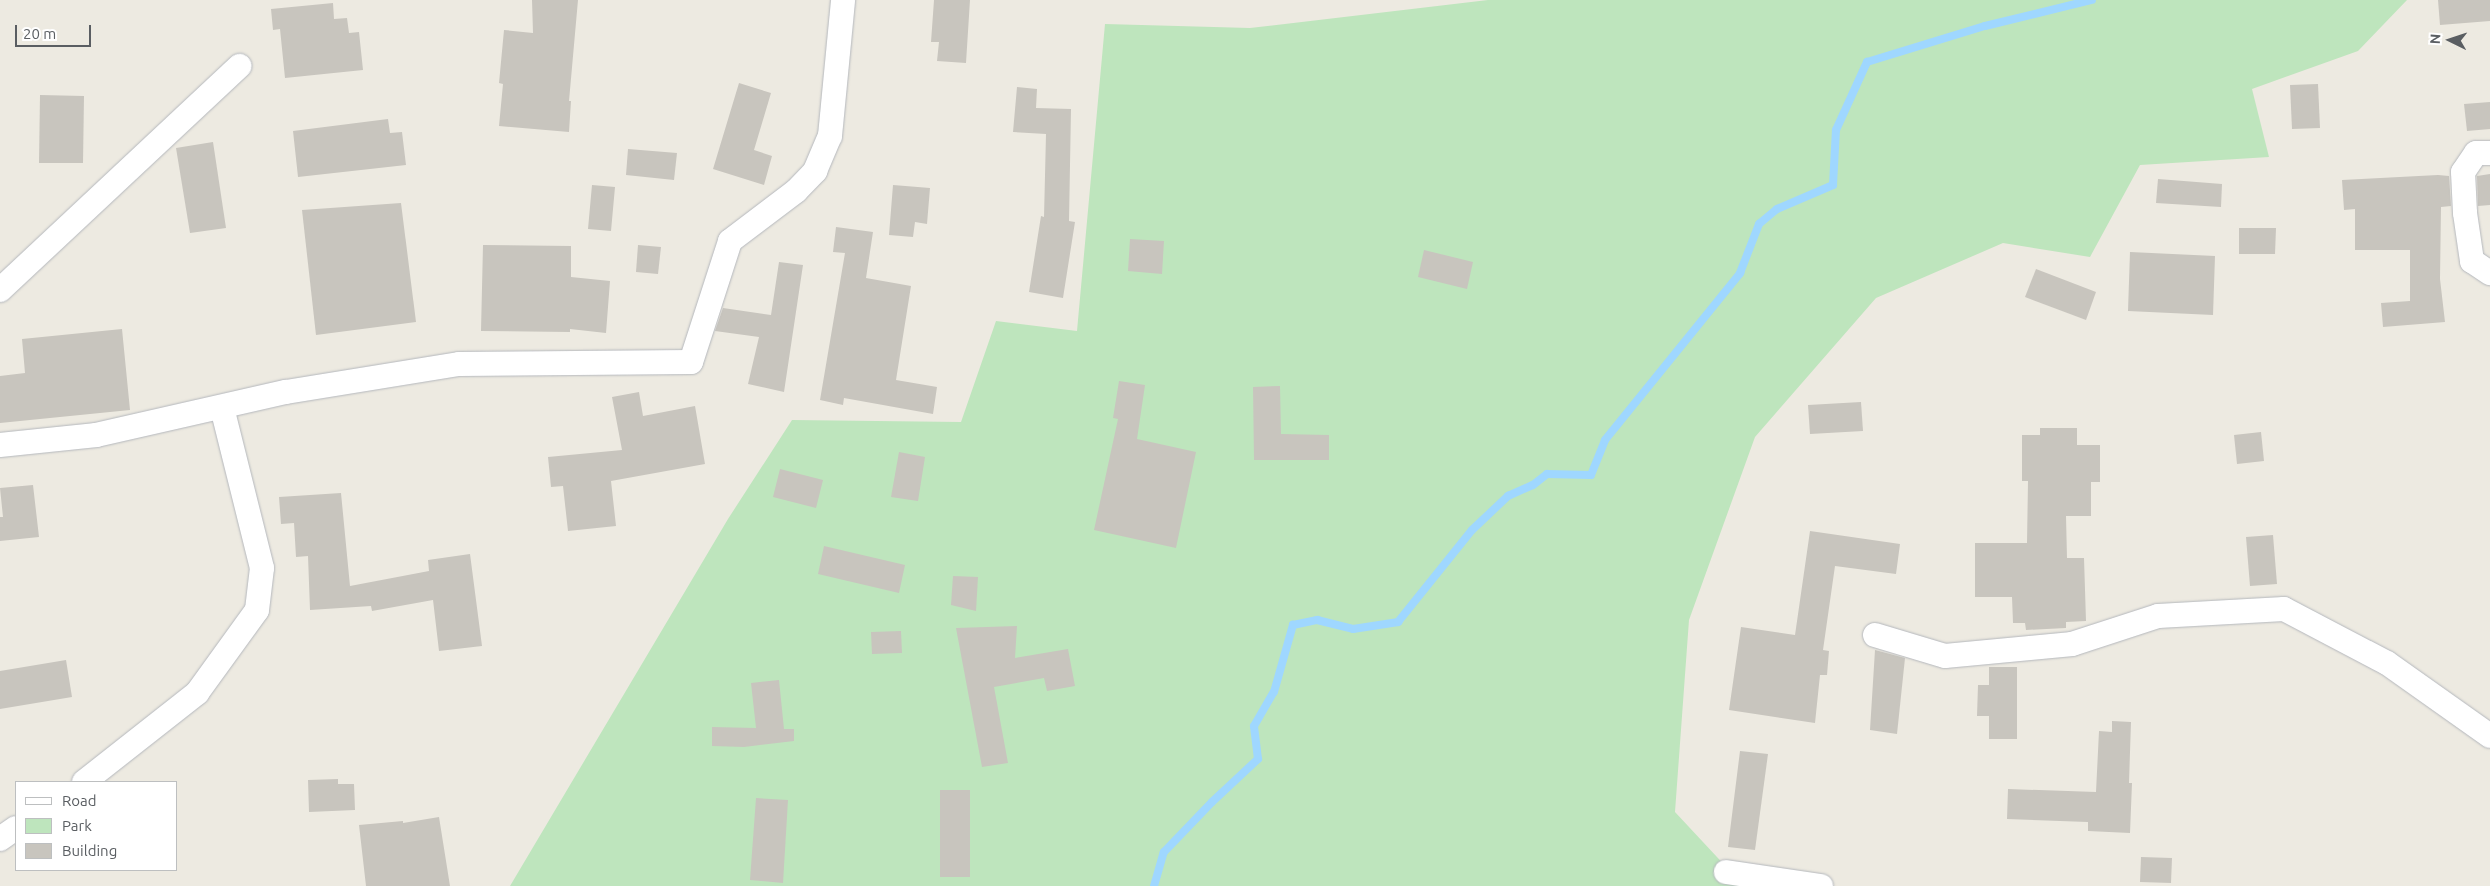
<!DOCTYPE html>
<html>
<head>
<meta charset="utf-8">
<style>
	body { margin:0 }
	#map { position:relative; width:2490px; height:886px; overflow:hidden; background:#edeae1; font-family:Ubuntu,sans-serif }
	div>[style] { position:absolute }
	.green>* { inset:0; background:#bee5bd }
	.stream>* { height:8px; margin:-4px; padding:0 4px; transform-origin:4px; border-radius:4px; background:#9fd7ff }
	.building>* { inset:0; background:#c8c5be }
	.roads { filter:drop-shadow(0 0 1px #b4b7bc) drop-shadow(0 0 1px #b4b7bc) }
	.minor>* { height:24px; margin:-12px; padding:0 12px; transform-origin:12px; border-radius:12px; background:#fff }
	span { translate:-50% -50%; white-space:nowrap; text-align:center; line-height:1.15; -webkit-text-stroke:4px #fff; paint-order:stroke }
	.legend { position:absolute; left:15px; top:781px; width:162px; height:90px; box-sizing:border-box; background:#fff; border:1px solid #bdbfc0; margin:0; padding:6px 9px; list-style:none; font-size:15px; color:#5a5e62 }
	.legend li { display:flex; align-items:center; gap:10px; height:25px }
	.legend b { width:25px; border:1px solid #bdbfc0 }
	.north { position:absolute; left:2425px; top:15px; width:50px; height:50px; -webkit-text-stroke:4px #fff; paint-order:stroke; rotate:274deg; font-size:14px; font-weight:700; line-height:20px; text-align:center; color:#5a5e62 }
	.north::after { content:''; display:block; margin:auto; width:18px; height:22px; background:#5a5e62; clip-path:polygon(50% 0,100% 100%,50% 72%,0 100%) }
	.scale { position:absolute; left:15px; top:25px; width:76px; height:22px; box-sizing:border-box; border:2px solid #5a5e62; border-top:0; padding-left:6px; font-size:15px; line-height:18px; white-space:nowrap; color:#5a5e62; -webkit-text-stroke:4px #fff; paint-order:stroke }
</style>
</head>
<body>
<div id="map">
	<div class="green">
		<div style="clip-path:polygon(1488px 0,2407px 0,2358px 51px,2252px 89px,2269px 157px,2140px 165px,2090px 257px,2003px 243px,1876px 298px,1755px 437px,1689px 620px,1675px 812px,1744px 886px,510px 886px,728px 519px,792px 420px,961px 422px,996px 321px,1077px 331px,1105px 24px,1250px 28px)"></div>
	</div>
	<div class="stream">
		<div style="left:1154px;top:886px;width:35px;rotate:-74deg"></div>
		<div style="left:1164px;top:852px;width:69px;rotate:-46.2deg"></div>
		<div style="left:1212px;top:802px;width:63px;rotate:-43.1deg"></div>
		<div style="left:1258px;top:759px;width:33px;rotate:-97deg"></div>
		<div style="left:1254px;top:726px;width:39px;rotate:-60deg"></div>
		<div style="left:1274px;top:692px;width:70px;rotate:-74.2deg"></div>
		<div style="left:1293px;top:625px;width:25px;rotate:-12deg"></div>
		<div style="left:1317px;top:620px;width:37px;rotate:14deg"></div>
		<div style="left:1353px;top:629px;width:46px;rotate:-8.8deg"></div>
		<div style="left:1398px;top:622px;width:118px;rotate:-51.2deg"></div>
		<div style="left:1472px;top:530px;width:50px;rotate:-43.4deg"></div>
		<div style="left:1508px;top:496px;width:27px;rotate:-24deg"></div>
		<div style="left:1533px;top:485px;width:18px;rotate:-38deg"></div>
		<div style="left:1547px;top:474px;width:44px;rotate:1.3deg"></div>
		<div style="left:1591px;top:475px;width:38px;rotate:-68deg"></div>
		<div style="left:1605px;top:440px;width:215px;rotate:-51deg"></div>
		<div style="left:1740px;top:273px;width:53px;rotate:-68.8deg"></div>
		<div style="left:1759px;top:224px;width:23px;rotate:-40deg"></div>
		<div style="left:1777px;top:209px;width:61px;rotate:-23.2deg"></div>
		<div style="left:1833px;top:185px;width:55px;rotate:-86.9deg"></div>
		<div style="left:1836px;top:130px;width:75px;rotate:-65.5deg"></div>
		<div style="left:1867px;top:62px;width:123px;rotate:-17deg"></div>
		<div style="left:1985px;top:26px;width:110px;rotate:-13.7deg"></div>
	</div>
	<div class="building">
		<div style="clip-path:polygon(532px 0,578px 0,569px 101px,571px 101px,569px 132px,499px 126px,503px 84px,499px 83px,504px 30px,533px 33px)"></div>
		<div style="clip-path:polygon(934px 0,970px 0,966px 63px,937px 61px,939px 42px,931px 42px)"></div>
		<div style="clip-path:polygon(2438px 0,2490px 0,2490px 21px,2440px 25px)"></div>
		<div style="clip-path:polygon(333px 3px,334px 19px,347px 18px,349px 33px,359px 32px,363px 70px,285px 78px,280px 29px,273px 30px,271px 9px)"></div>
		<div style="clip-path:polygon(739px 83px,771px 93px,754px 150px,772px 156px,764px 185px,713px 169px)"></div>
		<div style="clip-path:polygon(2318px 84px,2320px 128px,2292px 129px,2290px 85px)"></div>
		<div style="clip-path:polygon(1017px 87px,1037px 89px,1036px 108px,1071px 109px,1069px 221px,1075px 222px,1063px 298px,1029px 292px,1041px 216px,1044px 217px,1046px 134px,1013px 132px)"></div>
		<div style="clip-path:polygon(40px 95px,84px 96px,83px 163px,39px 163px)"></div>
		<div style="clip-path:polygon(2490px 102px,2490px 129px,2467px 131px,2464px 104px)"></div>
		<div style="clip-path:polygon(388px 119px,390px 133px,402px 132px,406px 165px,298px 177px,293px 131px)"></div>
		<div style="clip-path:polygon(213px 142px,226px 228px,190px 233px,176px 148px)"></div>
		<div style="clip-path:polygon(628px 149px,677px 153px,674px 180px,626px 175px)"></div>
		<div style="clip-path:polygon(2490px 174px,2490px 205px,2478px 206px,2477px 176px)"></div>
		<div style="clip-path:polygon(2438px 175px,2449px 176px,2451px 206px,2441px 207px,2440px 279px,2445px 322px,2383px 327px,2381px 303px,2410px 301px,2410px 250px,2355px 250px,2355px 209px,2344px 210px,2342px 180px)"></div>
		<div style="clip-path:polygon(2158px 179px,2222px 184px,2221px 207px,2156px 203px)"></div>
		<div style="clip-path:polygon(592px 185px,615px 187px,611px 231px,588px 229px)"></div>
		<div style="clip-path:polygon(893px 185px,930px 188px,927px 224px,915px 222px,913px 237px,889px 235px)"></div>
		<div style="clip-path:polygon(401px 203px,416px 322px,316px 335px,302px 210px)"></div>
		<div style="clip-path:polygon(836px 227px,873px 232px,866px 278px,911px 286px,896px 380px,937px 387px,933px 414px,844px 398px,843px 405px,820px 400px,845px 253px,833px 252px)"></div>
		<div style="clip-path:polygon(2239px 228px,2276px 228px,2275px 254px,2239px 254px)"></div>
		<div style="clip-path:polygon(1130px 239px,1164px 241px,1162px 274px,1128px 271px)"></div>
		<div style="clip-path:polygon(483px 245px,571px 246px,571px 277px,610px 281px,606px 333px,570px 329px,570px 332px,481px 331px)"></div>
		<div style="clip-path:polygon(638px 245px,661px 247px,658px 274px,636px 272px)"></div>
		<div style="clip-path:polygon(1424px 250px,1473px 262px,1467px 289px,1418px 277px)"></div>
		<div style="clip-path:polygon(2130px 252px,2215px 256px,2213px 315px,2128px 311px)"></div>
		<div style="clip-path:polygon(779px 262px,803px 265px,784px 392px,748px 384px,759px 337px,715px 331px,723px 308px,771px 315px)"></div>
		<div style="clip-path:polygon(2036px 269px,2096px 292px,2086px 320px,2025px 297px)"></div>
		<div style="clip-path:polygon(122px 329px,130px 410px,0 423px,0 376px,25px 373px,22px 339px)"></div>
		<div style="clip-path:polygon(1119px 381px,1145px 385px,1137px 439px,1196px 452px,1176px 548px,1094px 530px,1118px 419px,1113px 418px)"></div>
		<div style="clip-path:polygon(1280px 386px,1281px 434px,1329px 435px,1329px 460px,1254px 460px,1253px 387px)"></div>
		<div style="clip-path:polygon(639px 392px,643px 416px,695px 406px,705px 464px,611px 481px,616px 526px,568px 531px,563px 486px,551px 487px,548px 457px,622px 450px,612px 397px)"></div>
		<div style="clip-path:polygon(1861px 402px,1863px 431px,1810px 434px,1808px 405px)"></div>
		<div style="clip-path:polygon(2040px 428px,2077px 428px,2077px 445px,2100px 445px,2100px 482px,2091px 482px,2091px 516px,2066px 516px,2067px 558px,2084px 558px,2086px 621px,2066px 622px,2066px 628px,2026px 630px,2025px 623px,2013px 623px,2012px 597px,1975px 597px,1975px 543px,2027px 543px,2028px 481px,2022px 481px,2022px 435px,2040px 435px)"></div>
		<div style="clip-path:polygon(2261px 432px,2264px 461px,2237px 464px,2234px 435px)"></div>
		<div style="clip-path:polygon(899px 452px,925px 457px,918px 501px,891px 497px)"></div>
		<div style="clip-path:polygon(780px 469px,823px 480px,816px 508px,773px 497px)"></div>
		<div style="clip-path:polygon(33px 485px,39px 537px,0 541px,0 517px,3px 517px,0 488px)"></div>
		<div style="clip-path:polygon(341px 493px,350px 586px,429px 571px,428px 560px,470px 554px,482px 646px,439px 651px,433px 600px,372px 611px,371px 606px,310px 610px,308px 556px,296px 557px,294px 523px,281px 524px,279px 497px)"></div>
		<div style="clip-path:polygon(1810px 531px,1900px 544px,1896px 574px,1835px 566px,1823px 650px,1829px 651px,1827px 675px,1820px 675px,1815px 723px,1729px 710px,1741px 627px,1795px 635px)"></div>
		<div style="clip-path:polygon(2273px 535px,2277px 584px,2250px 586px,2246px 537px)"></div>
		<div style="clip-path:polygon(824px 546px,905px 565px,899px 593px,818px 574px)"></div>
		<div style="clip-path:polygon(953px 576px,978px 577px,976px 611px,951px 605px)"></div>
		<div style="clip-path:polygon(1017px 626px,1015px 658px,1068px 649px,1075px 686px,1047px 691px,1044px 678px,994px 687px,1008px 763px,982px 767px,956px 628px)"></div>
		<div style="clip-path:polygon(901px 631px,902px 653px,872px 654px,871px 632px)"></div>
		<div style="clip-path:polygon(1875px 650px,1905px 658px,1897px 734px,1870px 730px)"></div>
		<div style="clip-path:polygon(66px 660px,72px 697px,0 709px,0 671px)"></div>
		<div style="clip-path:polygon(1989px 667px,2017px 667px,2017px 739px,1989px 739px,1989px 716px,1977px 716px,1978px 685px,1989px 685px)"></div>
		<div style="clip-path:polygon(779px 680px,784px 729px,794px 729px,794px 741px,744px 747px,712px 746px,712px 727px,756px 728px,751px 683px)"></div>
		<div style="clip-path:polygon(2112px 721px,2131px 722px,2129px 783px,2132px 783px,2130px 833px,2088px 831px,2088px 822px,2007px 819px,2008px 789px,2096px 792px,2099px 731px,2112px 732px)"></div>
		<div style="clip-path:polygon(1740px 751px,1768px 754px,1755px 850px,1728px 847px)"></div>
		<div style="clip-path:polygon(338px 779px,338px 784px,354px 784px,355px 810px,309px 812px,308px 780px)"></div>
		<div style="clip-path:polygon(940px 790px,970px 790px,970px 877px,940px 877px)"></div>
		<div style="clip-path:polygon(756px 798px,788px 800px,783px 883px,750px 880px)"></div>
		<div style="clip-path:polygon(439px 817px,450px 886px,366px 886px,359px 825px,403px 821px,403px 823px)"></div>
		<div style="clip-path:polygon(2141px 857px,2172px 858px,2171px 883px,2140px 882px)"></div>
	</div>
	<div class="roads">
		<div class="minor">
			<div style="left:2490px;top:153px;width:14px;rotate:180deg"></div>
			<div style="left:2476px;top:153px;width:23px;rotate:124deg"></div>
			<div style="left:2463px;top:172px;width:41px;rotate:87.2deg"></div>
			<div style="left:2465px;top:213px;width:49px;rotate:81.7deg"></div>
			<div style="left:2472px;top:261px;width:22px;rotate:34deg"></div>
			<div style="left:0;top:290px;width:328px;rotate:-43.1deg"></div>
			<div style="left:0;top:445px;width:97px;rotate:-5.9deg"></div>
			<div style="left:96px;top:435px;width:195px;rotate:-12.8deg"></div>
			<div style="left:286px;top:392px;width:175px;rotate:-9.2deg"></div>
			<div style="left:459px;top:364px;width:232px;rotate:-0.5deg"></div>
			<div style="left:691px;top:362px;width:127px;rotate:-72.1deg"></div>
			<div style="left:730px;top:241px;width:83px;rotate:-37.1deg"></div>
			<div style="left:796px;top:191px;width:28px;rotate:-46deg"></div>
			<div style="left:815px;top:171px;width:38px;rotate:-67deg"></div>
			<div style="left:830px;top:136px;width:137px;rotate:-84.5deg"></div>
			<div style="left:1875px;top:635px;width:73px;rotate:16.7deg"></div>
			<div style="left:1945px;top:656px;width:128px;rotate:-5.4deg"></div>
			<div style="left:2072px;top:644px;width:90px;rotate:-18deg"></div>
			<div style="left:2158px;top:616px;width:126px;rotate:-3.2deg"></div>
			<div style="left:2284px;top:609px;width:116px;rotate:27.7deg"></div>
			<div style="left:2387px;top:663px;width:126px;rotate:35.3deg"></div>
			<div style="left:84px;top:782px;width:144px;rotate:-38.2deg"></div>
			<div style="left:197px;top:693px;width:102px;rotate:-54.1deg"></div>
			<div style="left:257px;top:610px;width:42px;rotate:-83.2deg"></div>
			<div style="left:262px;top:568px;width:166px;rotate:-104deg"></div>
			<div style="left:0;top:839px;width:19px;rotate:-35deg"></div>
			<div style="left:1726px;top:872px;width:96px;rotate:8.4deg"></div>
		</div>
	</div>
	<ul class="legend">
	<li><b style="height:6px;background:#fff"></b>Road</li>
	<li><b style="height:14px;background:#bee5bd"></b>Park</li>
	<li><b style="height:14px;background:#c8c5be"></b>Building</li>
	</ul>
	<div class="north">N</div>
	<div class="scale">20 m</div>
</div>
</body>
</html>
